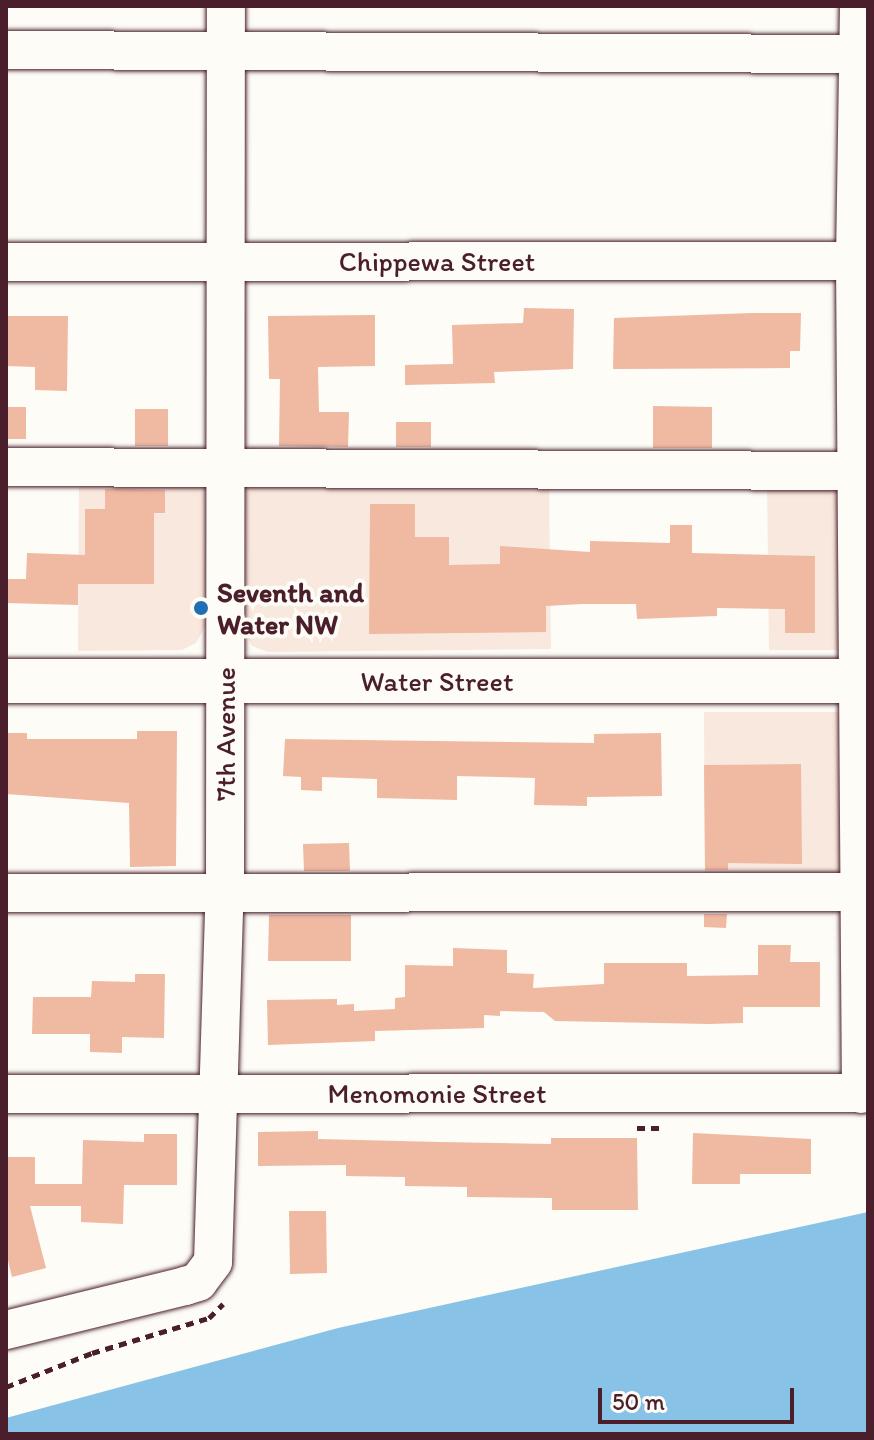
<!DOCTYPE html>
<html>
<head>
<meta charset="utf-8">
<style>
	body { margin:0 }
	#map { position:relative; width:874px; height:1440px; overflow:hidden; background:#fdfcf7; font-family:Itim,sans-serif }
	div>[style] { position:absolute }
	.built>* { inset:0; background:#f9e8de }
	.water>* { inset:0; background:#88c3e7 }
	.building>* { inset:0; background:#efb9a2 }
	.path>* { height:5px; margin-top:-2.5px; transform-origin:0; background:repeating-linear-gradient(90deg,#4a1f2b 0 8px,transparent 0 14px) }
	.roads { filter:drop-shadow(0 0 2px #4a1f2b) drop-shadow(0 0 2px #4a1f2b) }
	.minor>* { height:38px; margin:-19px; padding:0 19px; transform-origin:19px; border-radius:19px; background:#fdfcf7 }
	.major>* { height:44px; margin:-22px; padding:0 22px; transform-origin:22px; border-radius:22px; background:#fdfcf7 }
	.dots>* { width:22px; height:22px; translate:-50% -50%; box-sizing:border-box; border:4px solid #fdfcf7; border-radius:50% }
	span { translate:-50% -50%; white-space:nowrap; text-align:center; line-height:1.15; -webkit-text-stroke:8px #fdfcf7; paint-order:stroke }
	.street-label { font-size:28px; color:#4a1f2b }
	.poi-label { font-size:28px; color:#4a1f2b; font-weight:700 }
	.left { translate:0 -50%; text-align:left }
	.frame { position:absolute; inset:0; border:8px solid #4a1f2b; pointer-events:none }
	.scale { position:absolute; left:598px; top:1388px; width:196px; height:36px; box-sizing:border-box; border:4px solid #4a1f2b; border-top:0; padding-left:10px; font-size:24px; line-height:28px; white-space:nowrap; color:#4a1f2b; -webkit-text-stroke:6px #fdfcf7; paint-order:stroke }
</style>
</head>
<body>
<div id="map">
	<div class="built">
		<div style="clip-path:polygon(79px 478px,205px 479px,207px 623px,196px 643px,182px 650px,78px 651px)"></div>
		<div style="clip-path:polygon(767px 478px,868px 478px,868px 650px,769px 650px)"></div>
		<div style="clip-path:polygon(244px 479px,549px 479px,551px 649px,268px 652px,252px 646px,244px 629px)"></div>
		<div style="clip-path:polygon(704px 712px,868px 712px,868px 883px,705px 883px)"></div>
	</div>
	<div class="water">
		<div style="clip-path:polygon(868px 1212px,868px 1434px,6px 1434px,6px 1418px,338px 1328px)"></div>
	</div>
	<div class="building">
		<div style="clip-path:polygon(524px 308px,574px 309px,573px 369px,494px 372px,495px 383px,405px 385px,405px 365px,453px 364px,452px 325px,523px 323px)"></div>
		<div style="clip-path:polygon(752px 313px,801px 313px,800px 351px,790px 351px,790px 368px,613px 369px,614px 318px)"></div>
		<div style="clip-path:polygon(375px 315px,375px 366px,318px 367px,319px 412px,349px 412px,348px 447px,279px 446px,280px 379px,269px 379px,268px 316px)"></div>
		<div style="clip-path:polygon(6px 316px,68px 316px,67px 391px,35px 390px,35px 367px,6px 366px)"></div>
		<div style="clip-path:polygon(653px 406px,712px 407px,712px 448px,653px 448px)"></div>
		<div style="clip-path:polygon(6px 407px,26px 407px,26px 439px,6px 439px)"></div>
		<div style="clip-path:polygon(135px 409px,168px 409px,168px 446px,135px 446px)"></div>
		<div style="clip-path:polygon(396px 422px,431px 422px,431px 447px,396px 447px)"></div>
		<div style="clip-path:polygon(105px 489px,165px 490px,165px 513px,154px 513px,154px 584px,78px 584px,78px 605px,6px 603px,6px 579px,26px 579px,27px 553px,85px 555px,85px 509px,105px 509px)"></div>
		<div style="clip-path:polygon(370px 504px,415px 504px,415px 537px,449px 537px,449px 565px,500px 564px,500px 546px,590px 552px,590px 541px,670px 543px,670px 525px,692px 525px,692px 553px,815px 556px,815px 633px,785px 633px,785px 609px,717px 608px,717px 616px,637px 619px,636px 604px,582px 604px,546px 606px,546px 632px,369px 634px)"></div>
		<div style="clip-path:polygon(137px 731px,177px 731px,176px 866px,130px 867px,129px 803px,6px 794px,6px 733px,27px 733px,27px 739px,137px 739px)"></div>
		<div style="clip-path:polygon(661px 733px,662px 796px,587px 797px,587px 806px,534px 805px,535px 778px,457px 776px,457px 800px,377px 798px,377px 779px,322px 777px,322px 791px,301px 790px,301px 777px,283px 776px,285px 739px,594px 743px,594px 734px)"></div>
		<div style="clip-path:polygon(801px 764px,802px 864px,728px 863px,728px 870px,705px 870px,704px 765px)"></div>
		<div style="clip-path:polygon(349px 843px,350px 871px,304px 871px,303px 844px)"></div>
		<div style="clip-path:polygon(704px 914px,727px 914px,726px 928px,704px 927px)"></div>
		<div style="clip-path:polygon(269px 915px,351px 915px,351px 961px,268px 961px)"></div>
		<div style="clip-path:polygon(758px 945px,791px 945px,790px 962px,820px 962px,820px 1007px,743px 1007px,743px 1023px,709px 1024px,555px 1021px,544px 1012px,500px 1011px,500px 1016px,484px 1015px,484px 1028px,375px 1031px,375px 1041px,268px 1045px,267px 1000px,337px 999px,337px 1005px,354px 1004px,354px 1011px,395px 1009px,395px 998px,405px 997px,405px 965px,453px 966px,453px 948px,507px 950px,507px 973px,534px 974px,533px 988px,604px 984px,604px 963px,687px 963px,687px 976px,758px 975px)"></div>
		<div style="clip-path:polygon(135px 974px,165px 974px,164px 1038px,122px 1037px,122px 1053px,90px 1052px,90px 1034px,32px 1034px,33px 997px,91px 997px,92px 981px,135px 982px)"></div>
		<div style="clip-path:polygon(318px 1131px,318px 1139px,440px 1142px,551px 1144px,551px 1138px,637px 1138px,638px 1210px,552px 1210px,552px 1198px,467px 1197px,467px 1187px,405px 1186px,405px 1177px,346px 1176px,346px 1165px,258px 1166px,258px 1132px)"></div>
		<div style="clip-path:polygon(693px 1133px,811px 1139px,811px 1174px,740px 1174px,740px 1184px,692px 1184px)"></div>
		<div style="clip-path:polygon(144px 1134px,177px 1134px,177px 1185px,124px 1185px,123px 1224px,81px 1222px,81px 1206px,30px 1206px,46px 1268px,12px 1277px,6px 1252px,7px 1157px,35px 1157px,35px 1184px,82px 1184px,83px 1140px,144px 1142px)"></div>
		<div style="clip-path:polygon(289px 1211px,326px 1211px,327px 1273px,290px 1274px)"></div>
	</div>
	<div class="path">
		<div style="left:637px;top:1128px;width:22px"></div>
		<div style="left:6px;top:1387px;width:92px;rotate:-21.6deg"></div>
		<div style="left:92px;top:1353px;width:122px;rotate:-16.7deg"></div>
		<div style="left:209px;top:1318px;width:20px;rotate:-45deg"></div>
	</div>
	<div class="roads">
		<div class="minor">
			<div style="left:859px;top:6px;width:255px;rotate:90.9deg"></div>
			<div style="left:855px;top:261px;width:833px;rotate:89.59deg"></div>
			<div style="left:6px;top:50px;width:862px;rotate:0.27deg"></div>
			<div style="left:6px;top:262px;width:862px;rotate:-0.07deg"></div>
			<div style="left:6px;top:467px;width:862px;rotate:0.27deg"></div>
			<div style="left:6px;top:893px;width:854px;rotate:-0.07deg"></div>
			<div style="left:6px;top:1094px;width:862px;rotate:-0.07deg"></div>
			<div style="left:6px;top:1330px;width:184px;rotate:-13.8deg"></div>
			<div style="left:185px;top:1286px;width:14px;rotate:-17deg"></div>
			<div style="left:198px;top:1282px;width:25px;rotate:-53deg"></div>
			<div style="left:213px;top:1262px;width:372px;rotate:-88.2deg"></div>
			<div style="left:225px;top:890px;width:884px;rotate:-89.94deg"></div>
		</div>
		<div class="major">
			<div style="left:6px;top:681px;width:862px"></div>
		</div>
	</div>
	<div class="dots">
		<div style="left:201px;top:608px;background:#1f6fb2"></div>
	</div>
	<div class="street-label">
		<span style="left:437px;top:261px">Chippewa Street</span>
		<span style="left:437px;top:681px">Water Street</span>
		<span style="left:225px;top:734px;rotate:-90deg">7th Avenue</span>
		<span style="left:437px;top:1093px">Menomonie Street</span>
	</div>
	<div class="poi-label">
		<span class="left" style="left:217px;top:608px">Seventh and<br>Water NW</span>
	</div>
	<div class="frame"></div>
	<div class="scale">50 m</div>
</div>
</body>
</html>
